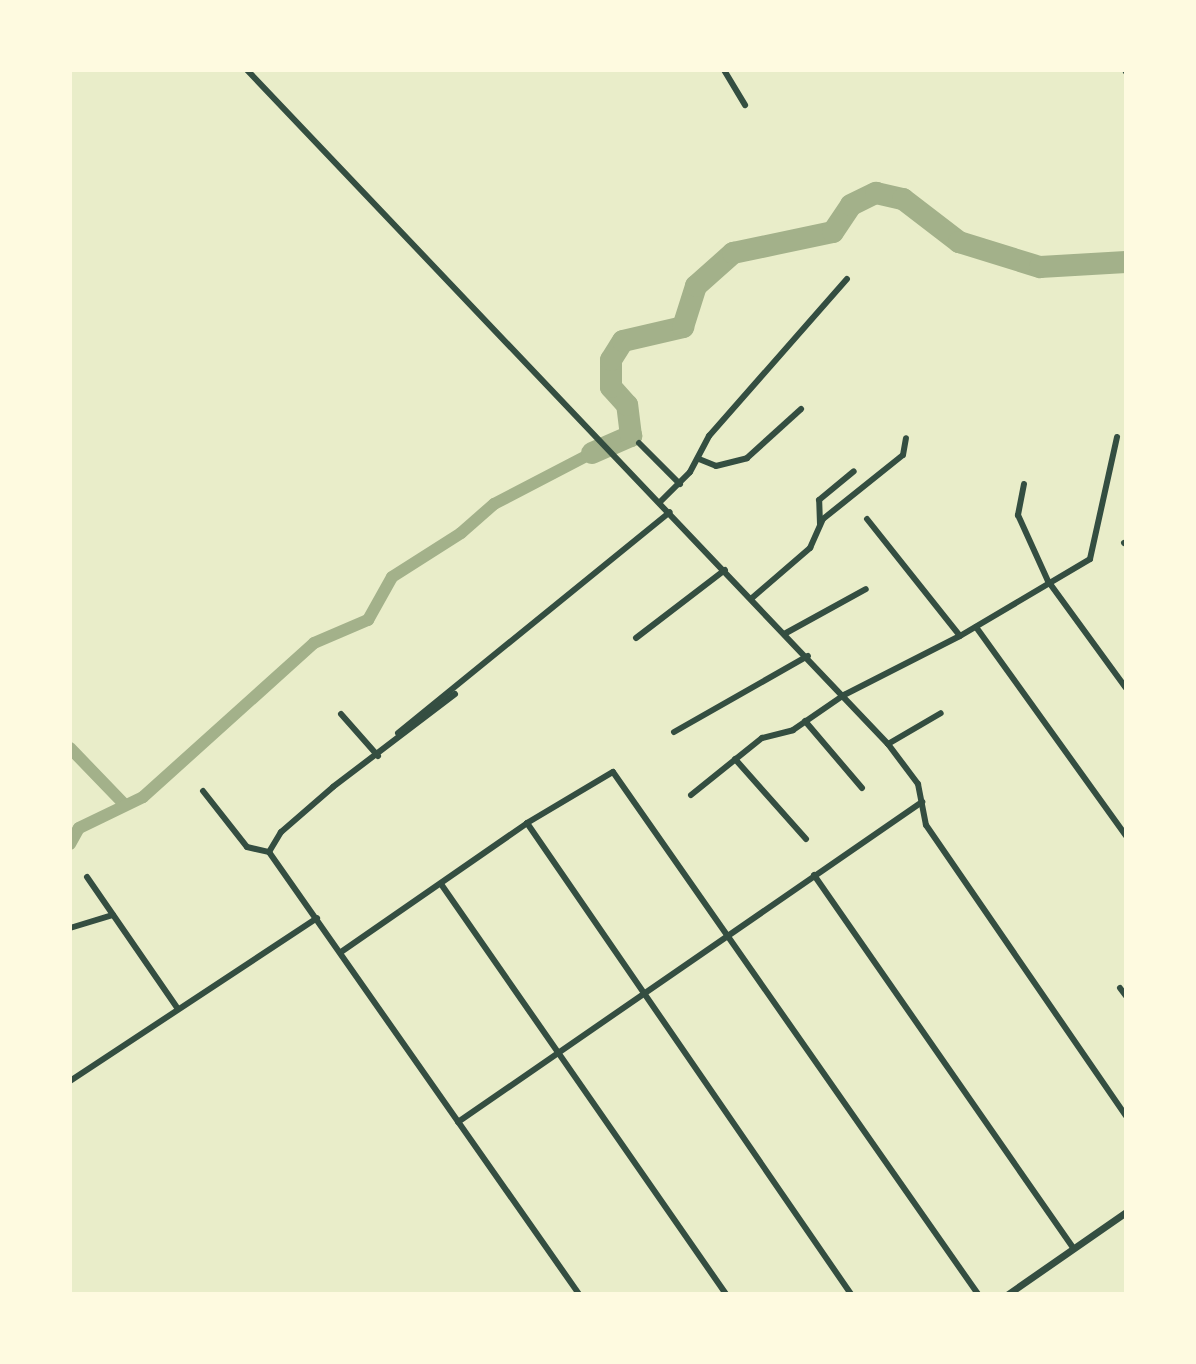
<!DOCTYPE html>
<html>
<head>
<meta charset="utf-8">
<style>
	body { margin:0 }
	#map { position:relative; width:1196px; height:1364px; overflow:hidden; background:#e9edc9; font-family:Lora,serif }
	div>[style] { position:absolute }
	.canal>* { height:12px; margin:-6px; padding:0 6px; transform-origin:6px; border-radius:6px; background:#a3b18a }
	.river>* { height:22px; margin:-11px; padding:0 11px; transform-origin:11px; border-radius:11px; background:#a3b18a }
	.minor>* { height:6px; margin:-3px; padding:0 3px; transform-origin:3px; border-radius:3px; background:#344e41 }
	.tertiary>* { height:7px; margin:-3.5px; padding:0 3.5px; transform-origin:3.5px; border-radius:3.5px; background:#344e41 }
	span { translate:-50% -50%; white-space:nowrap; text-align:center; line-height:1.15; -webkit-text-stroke:6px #fefae0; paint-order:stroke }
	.frame { position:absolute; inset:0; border:72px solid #fefae0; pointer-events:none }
</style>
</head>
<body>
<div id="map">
	<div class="canal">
		<div style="left:70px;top:748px;width:79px;rotate:46deg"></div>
		<div style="left:70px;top:844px;width:18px;rotate:-61deg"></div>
		<div style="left:79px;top:828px;width:71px;rotate:-25.8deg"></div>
		<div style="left:143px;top:797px;width:230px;rotate:-42deg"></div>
		<div style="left:314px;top:643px;width:59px;rotate:-23.1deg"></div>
		<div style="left:368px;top:620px;width:49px;rotate:-60.8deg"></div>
		<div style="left:392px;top:577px;width:82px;rotate:-32.5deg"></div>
		<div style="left:461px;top:533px;width:44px;rotate:-41.3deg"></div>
		<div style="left:494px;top:504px;width:110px;rotate:-27.5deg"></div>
	</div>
	<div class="river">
		<div style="left:592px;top:453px;width:43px;rotate:-23.6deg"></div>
		<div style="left:631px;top:436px;width:31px;rotate:-97deg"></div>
		<div style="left:627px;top:405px;width:24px;rotate:-132deg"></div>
		<div style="left:611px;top:387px;width:27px;rotate:-90deg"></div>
		<div style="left:611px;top:360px;width:22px;rotate:-58deg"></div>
		<div style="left:623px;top:341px;width:62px;rotate:-13.1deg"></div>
		<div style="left:683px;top:327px;width:43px;rotate:-72.4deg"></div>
		<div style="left:696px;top:286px;width:50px;rotate:-41.7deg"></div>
		<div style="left:733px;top:253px;width:102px;rotate:-11.9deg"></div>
		<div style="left:833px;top:232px;width:32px;rotate:-56deg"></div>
		<div style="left:851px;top:205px;width:28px;rotate:-26deg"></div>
		<div style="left:876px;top:193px;width:28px;rotate:13deg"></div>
		<div style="left:903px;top:199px;width:71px;rotate:37.5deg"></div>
		<div style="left:959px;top:242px;width:85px;rotate:17.2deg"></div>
		<div style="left:1040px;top:267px;width:86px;rotate:-3.3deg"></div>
	</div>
	<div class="minor">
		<div style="left:247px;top:70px;width:930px;rotate:46.44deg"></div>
		<div style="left:888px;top:744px;width:50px;rotate:53.1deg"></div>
		<div style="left:918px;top:784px;width:42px;rotate:79deg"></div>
		<div style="left:926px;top:825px;width:353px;rotate:55.5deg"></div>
		<div style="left:724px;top:70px;width:41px;rotate:59deg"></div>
		<div style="left:1125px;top:70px;width:2px;rotate:63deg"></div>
		<div style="left:639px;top:443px;width:58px;rotate:45deg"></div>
		<div style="left:699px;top:459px;width:18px;rotate:22deg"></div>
		<div style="left:716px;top:466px;width:32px;rotate:-14deg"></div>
		<div style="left:747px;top:458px;width:73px;rotate:-42.2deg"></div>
		<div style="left:1024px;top:484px;width:32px;rotate:101deg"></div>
		<div style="left:1018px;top:515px;width:72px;rotate:65.6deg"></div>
		<div style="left:1048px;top:581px;width:132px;rotate:53.9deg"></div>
		<div style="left:660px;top:502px;width:42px;rotate:-45deg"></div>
		<div style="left:690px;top:472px;width:41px;rotate:-62.2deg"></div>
		<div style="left:709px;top:436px;width:209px;rotate:-48.7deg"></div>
		<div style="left:867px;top:519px;width:149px;rotate:51.5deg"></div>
		<div style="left:820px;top:524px;width:24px;rotate:-92deg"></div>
		<div style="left:819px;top:500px;width:45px;rotate:-39.6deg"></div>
		<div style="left:1124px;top:543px;width:2px;rotate:-27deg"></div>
		<div style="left:752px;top:598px;width:77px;rotate:-40.8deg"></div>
		<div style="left:810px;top:548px;width:32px;rotate:-66deg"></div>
		<div style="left:823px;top:519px;width:102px;rotate:-38.7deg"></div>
		<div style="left:903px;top:455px;width:17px;rotate:-80deg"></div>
		<div style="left:976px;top:627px;width:257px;rotate:54.3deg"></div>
		<div style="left:786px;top:633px;width:91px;rotate:-28.8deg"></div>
		<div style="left:636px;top:638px;width:112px;rotate:-37.4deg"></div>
		<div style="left:455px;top:694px;width:153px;rotate:142.7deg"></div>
		<div style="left:333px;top:787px;width:69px;rotate:139.1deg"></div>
		<div style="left:281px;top:832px;width:23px;rotate:121deg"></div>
		<div style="left:269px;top:852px;width:540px;rotate:54.96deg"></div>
		<div style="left:341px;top:714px;width:56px;rotate:48.6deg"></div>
		<div style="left:805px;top:721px;width:88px;rotate:49.6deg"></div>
		<div style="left:674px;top:732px;width:154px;rotate:-29.6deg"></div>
		<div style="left:398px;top:733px;width:350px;rotate:-39.1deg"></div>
		<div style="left:888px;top:744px;width:61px;rotate:-30.3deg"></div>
		<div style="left:735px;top:759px;width:107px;rotate:48.4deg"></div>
		<div style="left:203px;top:791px;width:71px;rotate:51.8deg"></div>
		<div style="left:247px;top:847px;width:23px;rotate:13deg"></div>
		<div style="left:691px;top:795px;width:91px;rotate:-38.8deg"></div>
		<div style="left:762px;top:738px;width:32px;rotate:-14deg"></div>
		<div style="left:793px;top:730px;width:62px;rotate:-34.5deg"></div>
		<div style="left:844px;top:695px;width:130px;rotate:-27deg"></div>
		<div style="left:960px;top:636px;width:151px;rotate:-30.6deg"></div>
		<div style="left:1090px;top:559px;width:125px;rotate:-77.5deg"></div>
		<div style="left:527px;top:823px;width:572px;rotate:55.48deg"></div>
		<div style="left:814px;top:875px;width:454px;rotate:55.2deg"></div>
		<div style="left:87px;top:877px;width:160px;rotate:55.4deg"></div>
		<div style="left:441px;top:884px;width:499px;rotate:55.2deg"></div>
		<div style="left:70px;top:928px;width:45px;rotate:-16.8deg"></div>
		<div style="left:341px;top:952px;width:226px;rotate:-34.7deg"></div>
		<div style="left:527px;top:823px;width:100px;rotate:-30.7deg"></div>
		<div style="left:613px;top:772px;width:637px;rotate:55.04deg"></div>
		<div style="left:1120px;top:988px;width:10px;rotate:53deg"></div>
		<div style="left:70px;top:1081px;width:296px;rotate:-33.4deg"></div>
		<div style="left:458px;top:1122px;width:564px;rotate:-34.59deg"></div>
	</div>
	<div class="tertiary">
		<div style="left:1008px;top:1294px;width:144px;rotate:-34.8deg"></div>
	</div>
	<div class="frame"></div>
</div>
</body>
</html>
